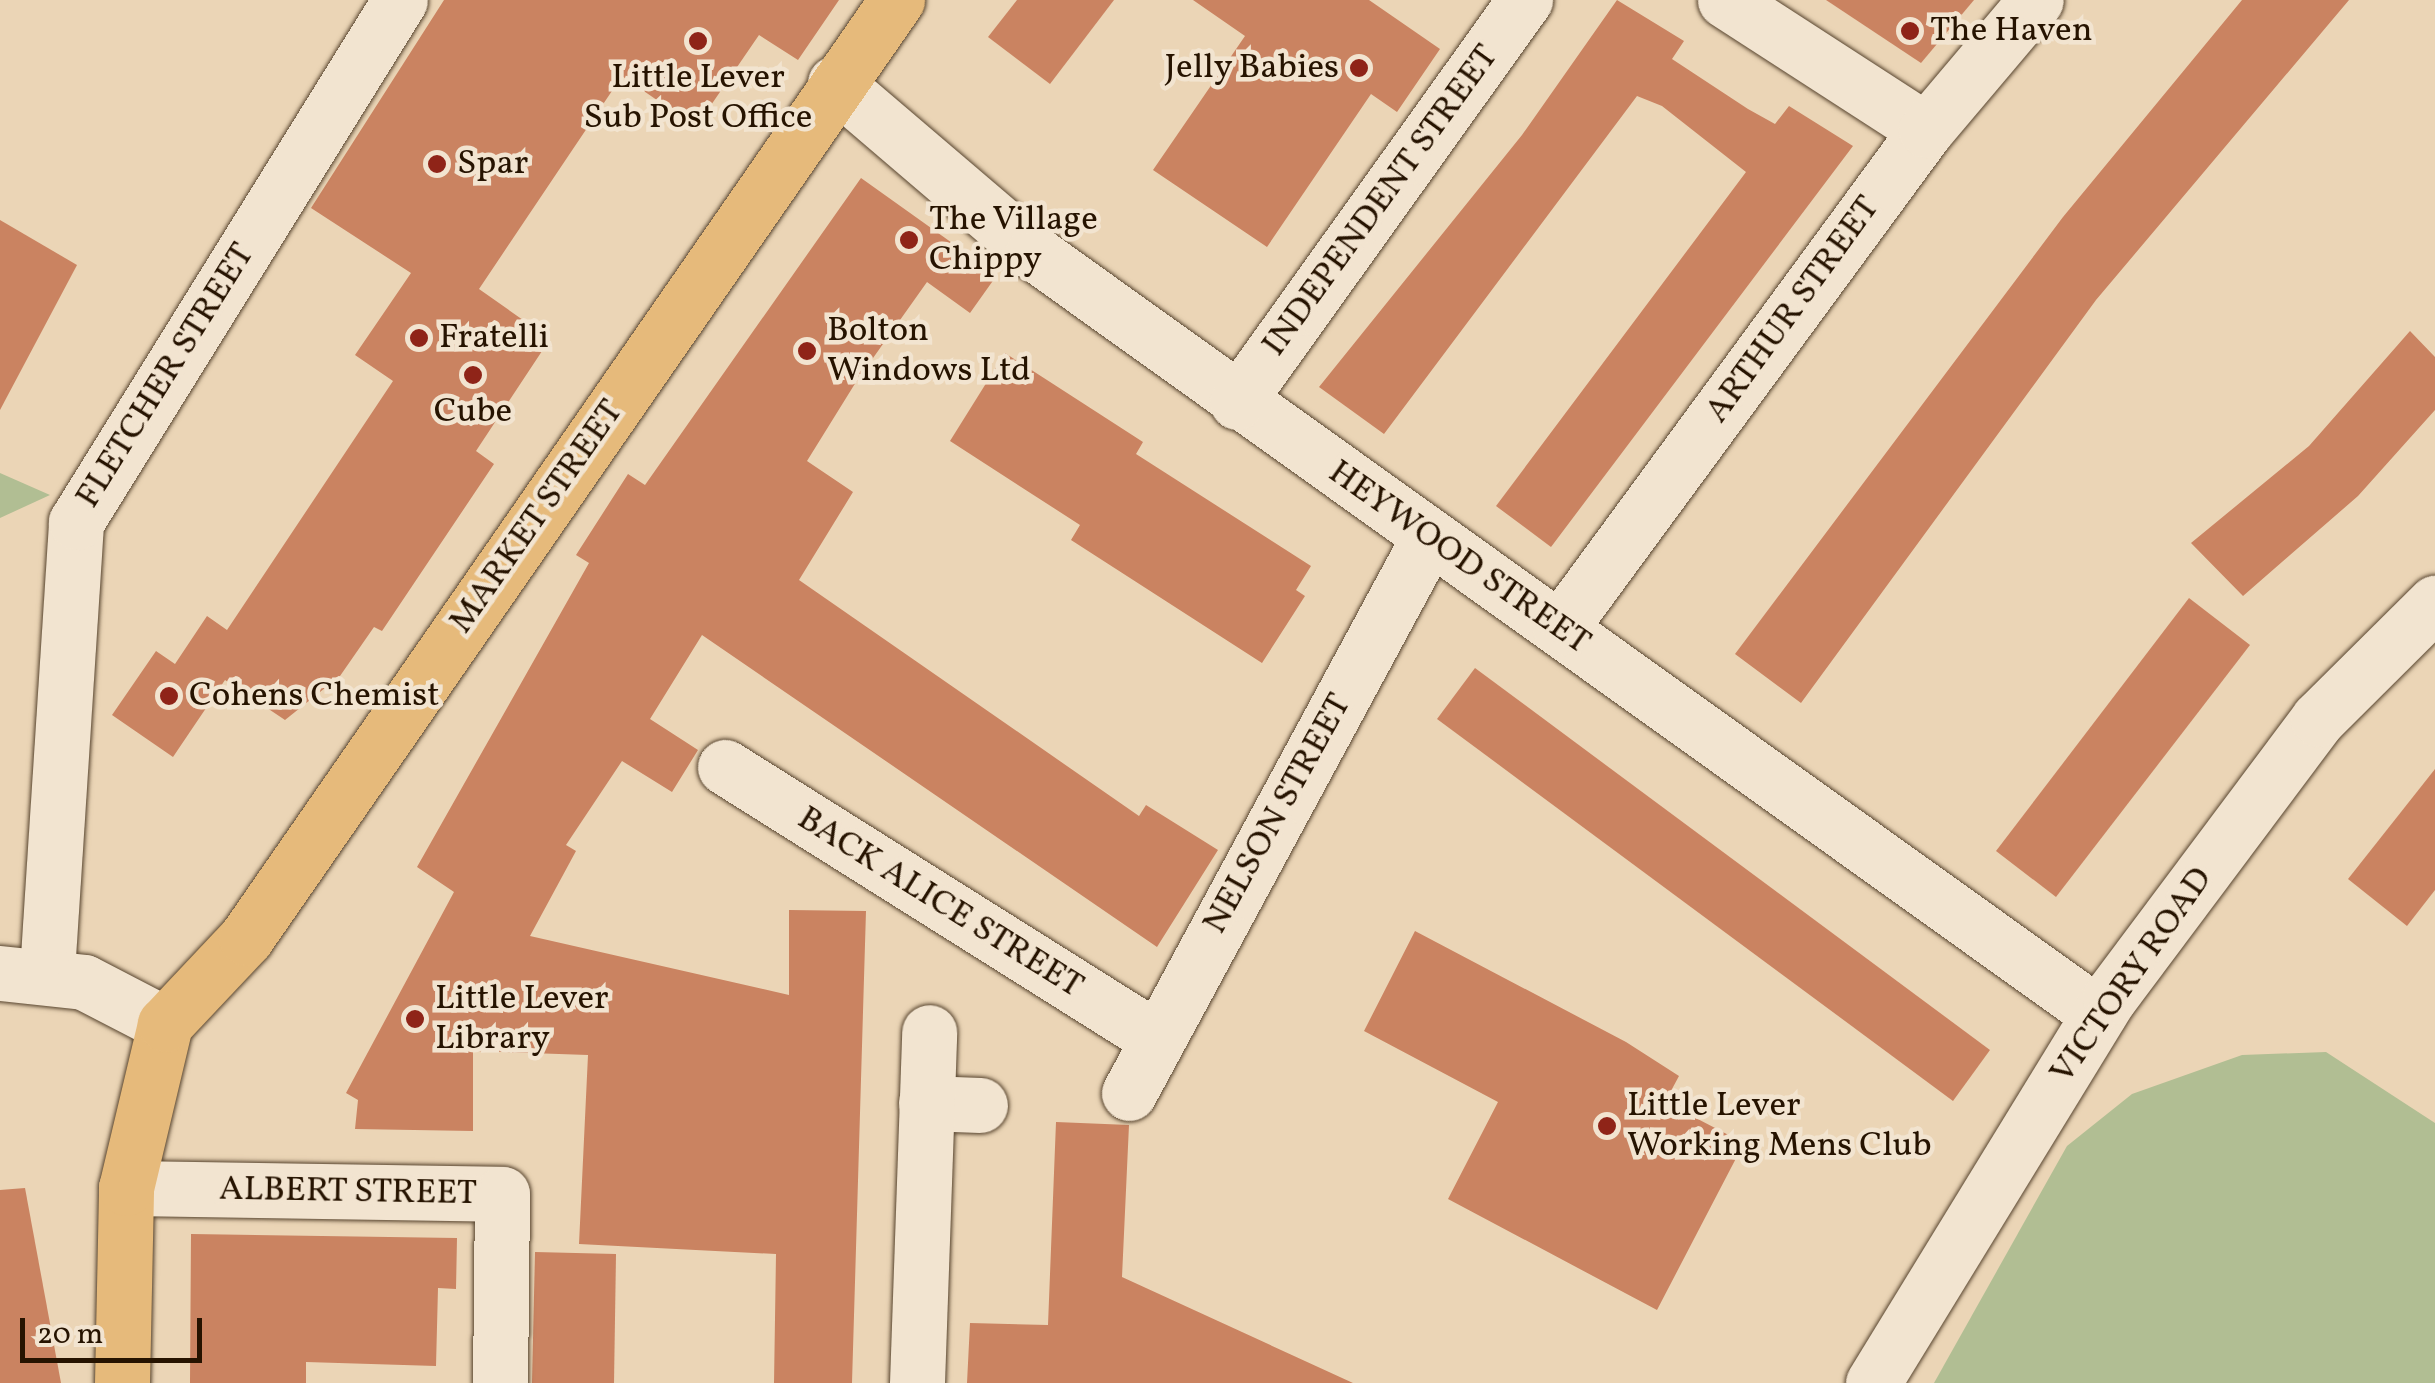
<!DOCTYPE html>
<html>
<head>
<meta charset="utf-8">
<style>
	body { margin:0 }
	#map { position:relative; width:2435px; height:1383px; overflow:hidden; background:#ebd5b6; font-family:Vollkorn,serif }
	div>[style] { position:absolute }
	.green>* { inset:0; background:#b1be93 }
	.building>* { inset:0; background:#ca8361 }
	.roads { filter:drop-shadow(0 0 2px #57442e) drop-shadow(0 0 2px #57442e) }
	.minor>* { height:55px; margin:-27.5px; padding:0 27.5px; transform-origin:27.5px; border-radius:27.5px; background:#f2e4d0 }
	.major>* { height:55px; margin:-27.5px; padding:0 27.5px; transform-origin:27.5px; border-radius:27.5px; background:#e6ba7b }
	.dots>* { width:28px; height:28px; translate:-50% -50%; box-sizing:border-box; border:5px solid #f2e4d0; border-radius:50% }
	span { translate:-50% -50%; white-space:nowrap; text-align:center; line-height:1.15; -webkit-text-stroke:9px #f2e4d0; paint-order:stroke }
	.poi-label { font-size:35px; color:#261300 }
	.left { translate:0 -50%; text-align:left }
	.right { translate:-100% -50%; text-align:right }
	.street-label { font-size:35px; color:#261300 }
	.scale { position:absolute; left:20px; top:1318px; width:182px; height:45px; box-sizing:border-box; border:5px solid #261300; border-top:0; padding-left:12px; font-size:30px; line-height:35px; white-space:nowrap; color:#261300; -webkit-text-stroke:8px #f2e4d0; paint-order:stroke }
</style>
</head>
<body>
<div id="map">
	<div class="green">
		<div style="clip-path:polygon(0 473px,50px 495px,0 518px)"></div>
		<div style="clip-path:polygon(2326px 1052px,2435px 1123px,2435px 1383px,1934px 1383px,2067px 1146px,2132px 1094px,2242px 1055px)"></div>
	</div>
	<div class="building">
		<div style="clip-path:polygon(444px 0,839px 0,798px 60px,759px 35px,696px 127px,622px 76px,479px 289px,550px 339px,476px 451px,494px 464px,382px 631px,374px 627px,340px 676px,285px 720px,225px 680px,173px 757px,112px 715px,156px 651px,175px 664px,207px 616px,227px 630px,393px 381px,355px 355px,411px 273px,311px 208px)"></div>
		<div style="clip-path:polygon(1017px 0,1114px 0,1050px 84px,988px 37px)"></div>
		<div style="clip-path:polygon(1193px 0,1369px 0,1440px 49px,1397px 112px,1371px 94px,1267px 247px,1153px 170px,1245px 36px)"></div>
		<div style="clip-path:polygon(1617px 0,1684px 41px,1672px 59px,1748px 109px,1775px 124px,1789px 106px,1853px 146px,1551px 547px,1496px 506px,1746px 172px,1662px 106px,1637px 96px,1384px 434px,1319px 387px,1522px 135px)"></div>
		<div style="clip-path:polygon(1826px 0,1974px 0,1921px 63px)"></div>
		<div style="clip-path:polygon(2242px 0,2349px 0,2096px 300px,1801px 703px,1735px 654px,2063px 217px)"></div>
		<div style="clip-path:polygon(861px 178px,997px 275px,970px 313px,927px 282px,856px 382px,807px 461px,853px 492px,799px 580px,1139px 816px,1146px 805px,1218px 850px,1157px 947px,702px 635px,650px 719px,698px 750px,672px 792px,622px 761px,566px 845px,576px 851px,530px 936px,789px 995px,789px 910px,866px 911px,852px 1383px,774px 1383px,776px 1254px,579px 1244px,588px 1055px,473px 1051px,473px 1131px,355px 1129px,358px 1100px,346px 1093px,454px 892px,417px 867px,589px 563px,576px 555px,628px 474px,645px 485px)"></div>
		<div style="clip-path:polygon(0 220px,77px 265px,0 410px)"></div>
		<div style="clip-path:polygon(2410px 331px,2435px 357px,2435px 410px,2358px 496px,2243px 596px,2191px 543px,2309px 446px)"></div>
		<div style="clip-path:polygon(1005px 353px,1143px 442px,1136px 454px,1311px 566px,1296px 590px,1305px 596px,1262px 663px,1071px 540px,1080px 525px,950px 441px)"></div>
		<div style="clip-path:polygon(2189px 598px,2250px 645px,2056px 897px,1996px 851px)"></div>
		<div style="clip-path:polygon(1475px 668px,1990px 1050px,1953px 1101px,1437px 719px)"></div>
		<div style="clip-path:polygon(2435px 769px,2435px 890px,2407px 926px,2348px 879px)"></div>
		<div style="clip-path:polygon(1415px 931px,1626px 1042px,1679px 1076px,1665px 1102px,1744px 1143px,1657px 1310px,1448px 1199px,1498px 1102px,1364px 1031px)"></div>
		<div style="clip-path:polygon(1056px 1122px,1129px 1125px,1122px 1277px,1353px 1383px,967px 1383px,970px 1323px,1048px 1325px)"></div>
		<div style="clip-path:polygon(25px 1188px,61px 1383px,0 1383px,0 1190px)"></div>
		<div style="clip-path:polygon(191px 1234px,457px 1238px,456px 1289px,438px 1288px,436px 1366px,306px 1362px,306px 1383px,190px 1383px)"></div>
		<div style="clip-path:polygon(535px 1252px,616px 1254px,614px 1383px,532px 1383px)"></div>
	</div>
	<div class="roads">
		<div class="minor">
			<div style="left:1725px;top:0;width:239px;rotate:32.9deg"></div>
			<div style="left:835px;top:83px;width:260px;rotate:40.5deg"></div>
			<div style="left:1033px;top:252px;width:1310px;rotate:35.58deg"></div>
			<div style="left:1237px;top:402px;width:495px;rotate:-54.4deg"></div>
			<div style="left:1560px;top:628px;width:618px;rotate:-53.69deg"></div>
			<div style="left:1926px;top:130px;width:170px;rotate:-49.8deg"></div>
			<div style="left:725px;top:767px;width:509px;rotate:32.16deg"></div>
			<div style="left:47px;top:972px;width:451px;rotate:-86.3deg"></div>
			<div style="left:76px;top:522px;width:614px;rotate:-58.17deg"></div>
			<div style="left:0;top:973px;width:84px;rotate:6.1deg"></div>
			<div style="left:84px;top:982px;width:91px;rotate:27.4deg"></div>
			<div style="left:1129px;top:1093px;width:632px;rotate:-61.65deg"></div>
			<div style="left:926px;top:1103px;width:54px;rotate:2.1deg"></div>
			<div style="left:126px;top:1188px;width:376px;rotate:0.9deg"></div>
			<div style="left:502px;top:1194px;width:189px;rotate:90.6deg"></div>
			<div style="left:917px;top:1383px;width:351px;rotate:-88deg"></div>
			<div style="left:1873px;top:1383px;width:453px;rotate:-58.5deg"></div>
			<div style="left:2110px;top:997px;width:347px;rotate:-53.2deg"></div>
			<div style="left:2318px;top:719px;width:165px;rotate:-44.8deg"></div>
		</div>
		<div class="major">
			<div style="left:122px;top:1383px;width:195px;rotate:-88.8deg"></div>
			<div style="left:126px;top:1188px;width:169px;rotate:-76.6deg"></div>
			<div style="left:165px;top:1024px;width:118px;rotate:-46.7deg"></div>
			<div style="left:246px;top:938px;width:1142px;rotate:-55.24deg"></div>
		</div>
	</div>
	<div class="dots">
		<div style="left:1910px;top:31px;background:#8f2418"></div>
		<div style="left:698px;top:41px;background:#8f2418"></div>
		<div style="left:1359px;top:68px;background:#8f2418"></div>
		<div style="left:437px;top:164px;background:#8f2418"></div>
		<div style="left:909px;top:240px;background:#8f2418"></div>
		<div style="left:419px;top:338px;background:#8f2418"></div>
		<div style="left:807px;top:351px;background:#8f2418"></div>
		<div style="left:473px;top:375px;background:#8f2418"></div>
		<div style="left:169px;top:696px;background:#8f2418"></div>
		<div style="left:415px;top:1019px;background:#8f2418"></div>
		<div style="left:1607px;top:1126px;background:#8f2418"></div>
	</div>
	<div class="poi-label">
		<span class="left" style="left:1930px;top:31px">The Haven</span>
		<span class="right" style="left:1339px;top:68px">Jelly Babies</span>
		<span style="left:698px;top:98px">Little Lever<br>Sub Post Office</span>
		<span class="left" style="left:457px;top:164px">Spar</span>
		<span class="left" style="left:929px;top:240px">The Village<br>Chippy</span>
		<span class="left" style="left:827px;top:351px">Bolton<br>Windows Ltd</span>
		<span class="left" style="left:439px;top:338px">Fratelli</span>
		<span style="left:473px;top:412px">Cube</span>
		<span class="left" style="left:189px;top:696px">Cohens Chemist</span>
		<span class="left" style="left:435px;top:1019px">Little Lever<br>Library</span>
		<span class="left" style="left:1627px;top:1126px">Little Lever<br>Working Mens Club</span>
	</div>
	<div class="street-label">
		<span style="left:1381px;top:201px;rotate:-54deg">INDEPENDENT STREET</span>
		<span style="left:1793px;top:310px;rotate:-54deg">ARTHUR STREET</span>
		<span style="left:166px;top:376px;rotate:-58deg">FLETCHER STREET</span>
		<span style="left:537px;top:517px;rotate:-55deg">MARKET STREET</span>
		<span style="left:1459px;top:558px;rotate:35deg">HEYWOOD STREET</span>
		<span style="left:1278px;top:814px;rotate:-61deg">NELSON STREET</span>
		<span style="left:940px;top:903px;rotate:32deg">BACK ALICE STREET</span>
		<span style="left:2132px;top:976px;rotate:-55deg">VICTORY ROAD</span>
		<span style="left:348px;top:1192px;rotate:1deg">ALBERT STREET</span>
	</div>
	<div class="scale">20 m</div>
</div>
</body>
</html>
